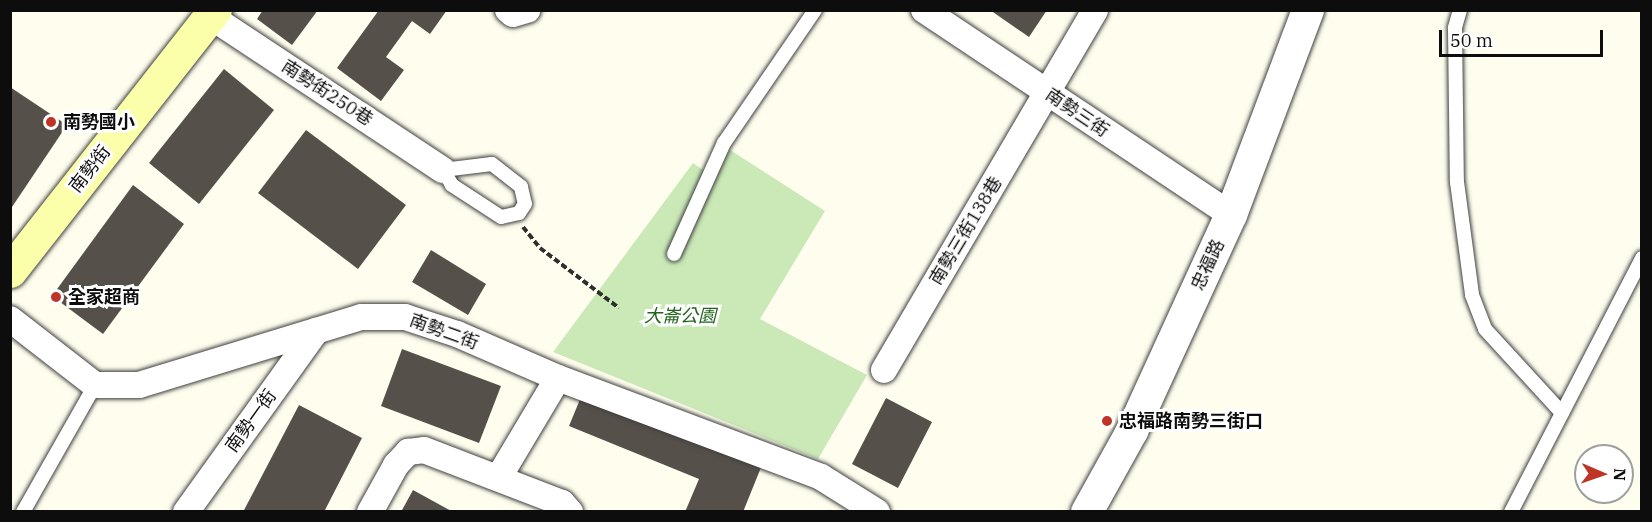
<!DOCTYPE html>
<html>
<head>
<meta charset="utf-8">
<style>
	body { margin:0 }
	#map { position:relative; width:1652px; height:522px; overflow:hidden; background:#fffeee; font-family:"IBM Plex Serif","Noto Sans TC",serif }
	div>[style] { position:absolute }
	.green>* { inset:0; background:#cae9b7 }
	.building>* { inset:0; background:#56504a }
	.path>* { height:4px; margin-top:-2px; transform-origin:0; background:repeating-linear-gradient(90deg,#2f2f2f 0 6px,transparent 0 9px) }
	.roads { filter:drop-shadow(0 0 2px #404040) drop-shadow(0 0 2px #404040) }
	.service>* { height:14px; margin:-7px; padding:0 7px; transform-origin:7px; border-radius:7px; background:#fff }
	.minor>* { height:26px; margin:-13px; padding:0 13px; transform-origin:13px; border-radius:13px; background:#fff }
	.tertiary>* { height:32px; margin:-16px; padding:0 16px; transform-origin:16px; border-radius:16px; background:#fff }
	.secondary>* { height:33px; margin:-16.5px; padding:0 16.5px; transform-origin:16.5px; border-radius:16.5px; background:#fcffa9 }
	.dots>* { width:16px; height:16px; translate:-50% -50%; box-sizing:border-box; border:3px solid #fff; border-radius:50% }
	span { translate:-50% -50%; white-space:nowrap; text-align:center; line-height:1.15; -webkit-text-stroke:6px #fff; paint-order:stroke }
	.street-label { font-size:18px; color:#0d0d0d }
	.poi-label { font-size:18px; color:#0d0d0d; font-weight:700 }
	.left { translate:0 -50%; text-align:left }
	.park-label { font-size:18px; color:#22651d; font-style:italic }
	.frame { position:absolute; inset:0; border:12px solid #0d0d0d; pointer-events:none }
	.north { position:absolute; left:1574px; top:444px; width:60px; height:60px; box-sizing:border-box; background:#fff; border:2px solid #9e9e9e; border-radius:50%; rotate:92deg; font-size:16px; font-weight:700; line-height:24px; text-align:center; color:#0d0d0d }
	.north::after { content:''; display:block; margin:auto; width:21px; height:27px; background:#be3425; clip-path:polygon(50% 0,100% 100%,50% 72%,0 100%) }
	.scale { position:absolute; left:1439px; top:30px; width:164px; height:27px; box-sizing:border-box; border:3px solid #0d0d0d; border-top:0; padding-left:8px; font-size:18px; line-height:21px; white-space:nowrap; color:#0d0d0d; -webkit-text-stroke:4px #fff; paint-order:stroke }
</style>
</head>
<body>
<div id="map">
	<div class="green">
		<div style="clip-path:polygon(730px 150px,825px 211px,760px 319px,867px 375px,818px 459px,553px 352px,693px 163px,710px 175px)"></div>
	</div>
	<div class="building">
		<div style="clip-path:polygon(263px 10px,318px 10px,292px 45px,257px 19px)"></div>
		<div style="clip-path:polygon(379px 10px,447px 10px,430px 34px,412px 21px,386px 57px,404px 70px,381px 101px,337px 68px)"></div>
		<div style="clip-path:polygon(990px 10px,1047px 10px,1029px 37px)"></div>
		<div style="clip-path:polygon(224px 69px,274px 110px,199px 204px,149px 163px)"></div>
		<div style="clip-path:polygon(10px 87px,67px 125px,10px 210px)"></div>
		<div style="clip-path:polygon(306px 130px,406px 205px,358px 269px,258px 193px)"></div>
		<div style="clip-path:polygon(133px 185px,184px 224px,103px 334px,52px 296px)"></div>
		<div style="clip-path:polygon(431px 250px,486px 284px,468px 315px,412px 282px)"></div>
		<div style="clip-path:polygon(402px 349px,501px 386px,479px 443px,381px 406px)"></div>
		<div style="clip-path:polygon(583px 392px,762px 465px,743px 512px,685px 512px,699px 479px,569px 426px)"></div>
		<div style="clip-path:polygon(886px 398px,932px 422px,898px 488px,852px 464px)"></div>
		<div style="clip-path:polygon(299px 405px,362px 438px,324px 512px,243px 512px)"></div>
		<div style="clip-path:polygon(413px 490px,453px 512px,401px 512px)"></div>
	</div>
	<div class="path">
		<div style="left:523px;top:227px;width:27px;rotate:51deg"></div>
		<div style="left:540px;top:248px;width:99px;rotate:37.2deg"></div>
	</div>
	<div class="roads">
		<div class="service">
			<div style="left:1460px;top:10px;width:19px;rotate:106deg"></div>
			<div style="left:1455px;top:28px;width:154px;rotate:89.3deg"></div>
			<div style="left:1457px;top:182px;width:114px;rotate:82.4deg"></div>
			<div style="left:1472px;top:295px;width:36px;rotate:69deg"></div>
			<div style="left:1485px;top:329px;width:114px;rotate:47.5deg"></div>
			<div style="left:492px;top:164px;width:37px;rotate:38deg"></div>
			<div style="left:521px;top:187px;width:17px;rotate:77deg"></div>
			<div style="left:525px;top:204px;width:11px;rotate:124deg"></div>
			<div style="left:519px;top:213px;width:18px;rotate:167deg"></div>
			<div style="left:501px;top:217px;width:59px;rotate:-146.9deg"></div>
			<div style="left:452px;top:185px;width:17px;rotate:-121deg"></div>
			<div style="left:443px;top:170px;width:49px;rotate:-7deg"></div>
			<div style="left:674px;top:254px;width:122px;rotate:-65.8deg"></div>
			<div style="left:724px;top:143px;width:161px;rotate:-55.6deg"></div>
			<div style="left:23px;top:512px;width:146px;rotate:-60.4deg"></div>
			<div style="left:1511px;top:512px;width:286px;rotate:-62.7deg"></div>
		</div>
		<div class="minor">
			<div style="left:508px;top:10px;width:6px;rotate:39deg"></div>
			<div style="left:513px;top:14px;width:15px;rotate:-16deg"></div>
			<div style="left:924px;top:10px;width:369px;rotate:33.7deg"></div>
			<div style="left:210px;top:16px;width:279px;rotate:33.5deg"></div>
			<div style="left:10px;top:319px;width:108px;rotate:37.8deg"></div>
			<div style="left:95px;top:385px;width:44px"></div>
			<div style="left:139px;top:385px;width:232px;rotate:-17deg"></div>
			<div style="left:361px;top:317px;width:44px"></div>
			<div style="left:405px;top:317px;width:55px;rotate:18.1deg"></div>
			<div style="left:457px;top:334px;width:110px;rotate:23.5deg"></div>
			<div style="left:558px;top:378px;width:281px;rotate:20.6deg"></div>
			<div style="left:821px;top:477px;width:66px;rotate:32deg"></div>
			<div style="left:884px;top:370px;width:417px;rotate:-59.6deg"></div>
			<div style="left:499px;top:477px;width:115px;rotate:-59.2deg"></div>
			<div style="left:186px;top:512px;width:223px;rotate:-54.3deg"></div>
			<div style="left:370px;top:512px;width:54px;rotate:-61deg"></div>
			<div style="left:396px;top:465px;width:18px;rotate:-47deg"></div>
			<div style="left:408px;top:452px;width:16px;rotate:-7deg"></div>
			<div style="left:424px;top:450px;width:148px;rotate:21deg"></div>
			<div style="left:562px;top:503px;width:12px;rotate:48deg"></div>
		</div>
		<div class="tertiary">
			<div style="left:1087px;top:512px;width:93px;rotate:-60.9deg"></div>
			<div style="left:1132px;top:431px;width:238px;rotate:-65.4deg"></div>
			<div style="left:1231px;top:215px;width:219px;rotate:-69.4deg"></div>
		</div>
		<div class="secondary">
			<div style="left:10px;top:271px;width:332px;rotate:-51.9deg"></div>
		</div>
	</div>
	<div class="dots">
		<div style="left:51px;top:122px;background:#be3425"></div>
		<div style="left:56px;top:297px;background:#be3425"></div>
		<div style="left:1107px;top:421px;background:#be3425"></div>
	</div>
	<div class="street-label">
		<span style="left:327px;top:93px;rotate:33deg">南勢街250巷</span>
		<span style="left:1077px;top:113px;rotate:34deg">南勢三街</span>
		<span style="left:90px;top:169px;rotate:-52deg">南勢街</span>
		<span style="left:966px;top:231px;rotate:-59deg">南勢三街138巷</span>
		<span style="left:1208px;top:265px;rotate:-65deg">忠福路</span>
		<span style="left:444px;top:332px;rotate:20deg">南勢二街</span>
		<span style="left:251px;top:421px;rotate:-54deg">南勢一街</span>
	</div>
	<div class="poi-label">
		<span class="left" style="left:63px;top:122px">南勢國小</span>
		<span class="left" style="left:68px;top:297px">全家超商</span>
		<span class="left" style="left:1119px;top:421px">忠福路南勢三街口</span>
	</div>
	<div class="park-label">
		<span style="left:680px;top:316px">大崙公園</span>
	</div>
	<div class="frame"></div>
	<div class="north">N</div>
	<div class="scale">50 m</div>
</div>
</body>
</html>
